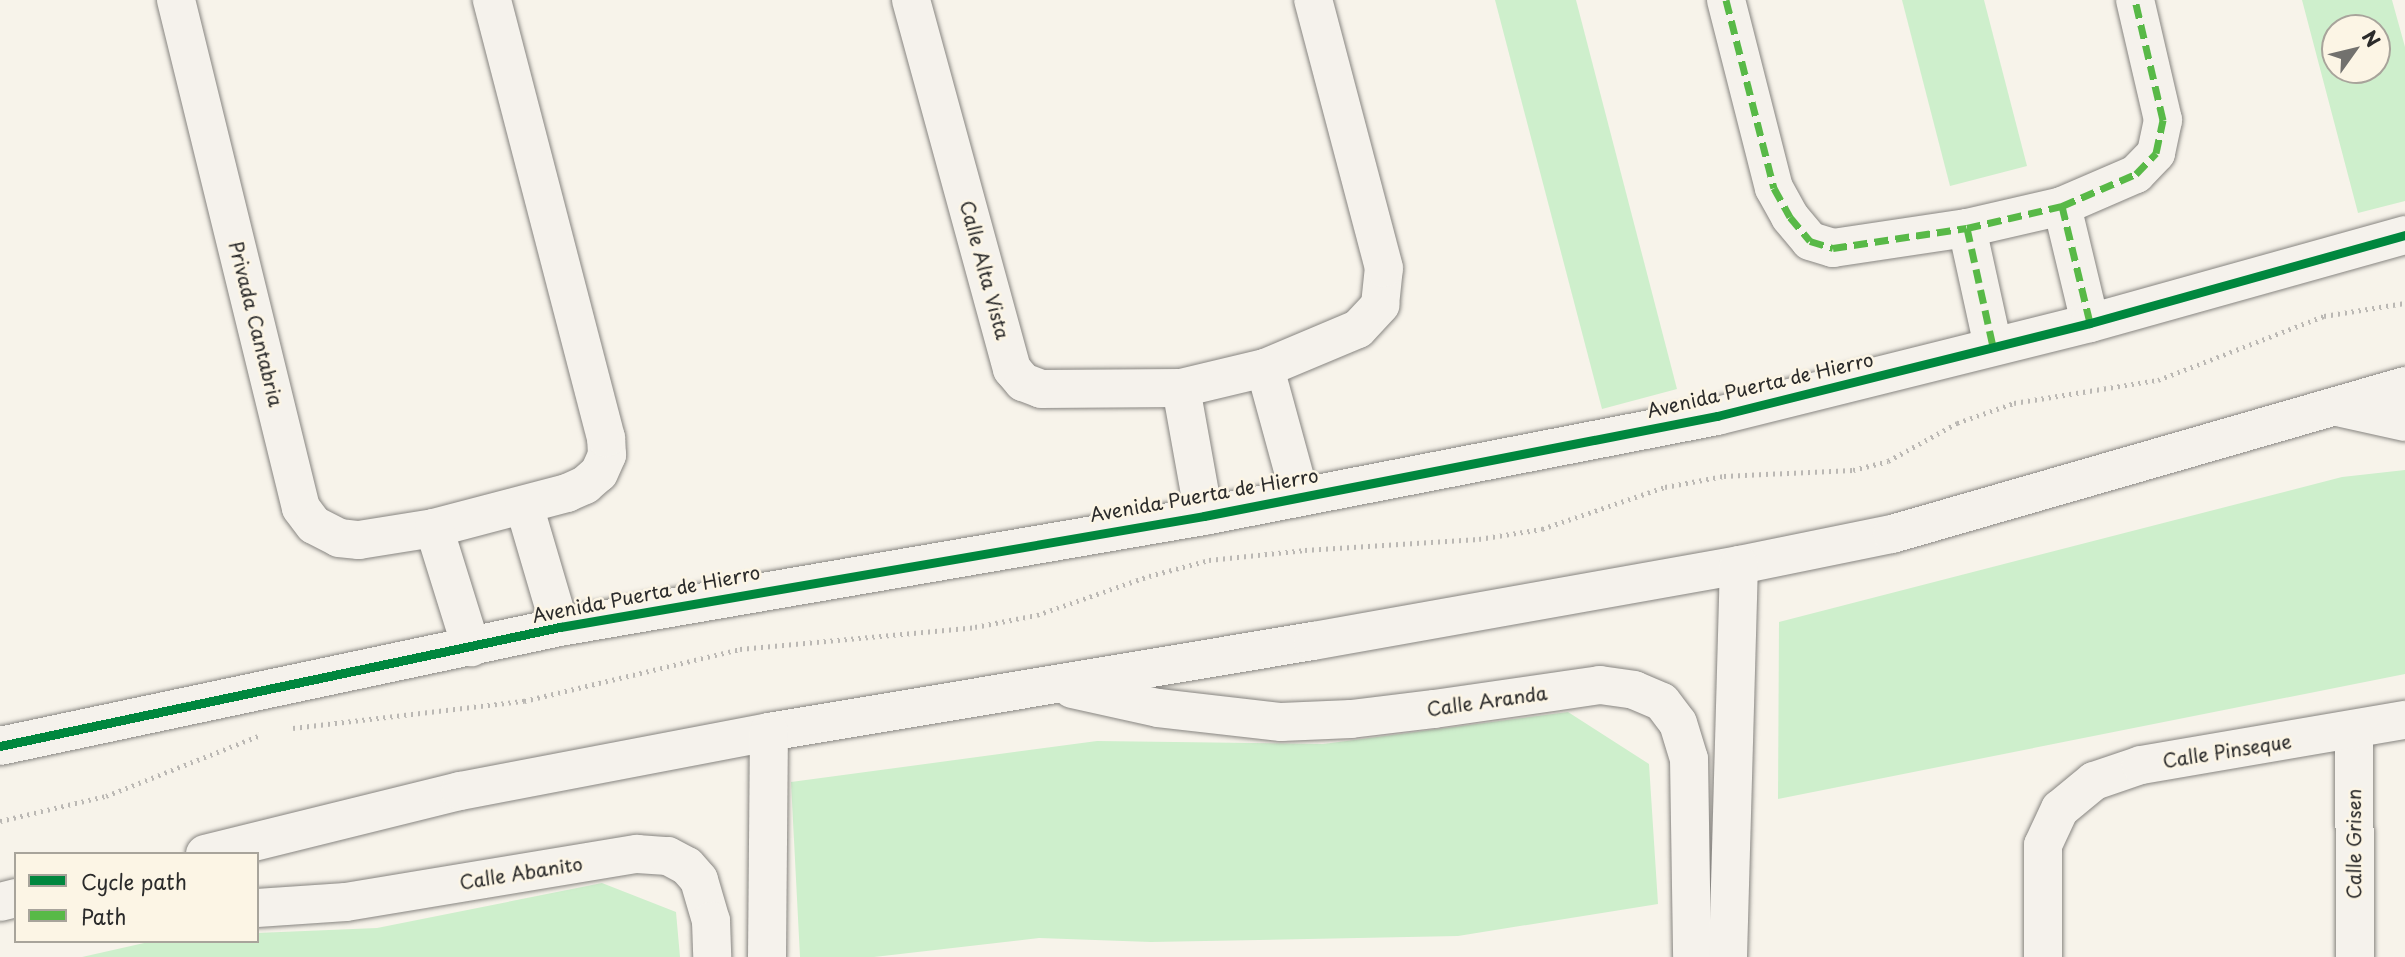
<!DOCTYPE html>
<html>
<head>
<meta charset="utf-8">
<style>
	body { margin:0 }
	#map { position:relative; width:2405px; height:957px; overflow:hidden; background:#f7f3ea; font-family:"Playpen Sans",sans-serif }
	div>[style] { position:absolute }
	.green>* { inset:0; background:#ceefcc }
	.path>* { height:4.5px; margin-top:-2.25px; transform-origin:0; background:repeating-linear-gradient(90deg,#bbb8b4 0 2px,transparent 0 7px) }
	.roads { filter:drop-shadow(0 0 2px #878581) drop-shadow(0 0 2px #878581) }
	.minor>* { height:38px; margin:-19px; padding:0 19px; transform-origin:19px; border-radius:19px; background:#f5f2ec }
	.quiet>* { height:7px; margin-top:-3.5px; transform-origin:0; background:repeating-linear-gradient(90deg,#58b947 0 14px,transparent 0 21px) }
	.cycleway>* { height:9px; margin:-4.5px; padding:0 4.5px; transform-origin:4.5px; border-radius:4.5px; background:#00873e }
	span { translate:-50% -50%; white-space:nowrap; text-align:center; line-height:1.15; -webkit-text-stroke:5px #fcf5e5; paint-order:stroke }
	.street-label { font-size:19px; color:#2b2b2b }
	.legend { position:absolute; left:14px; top:852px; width:245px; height:91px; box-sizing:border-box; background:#fcf5e5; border:2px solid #a8a49b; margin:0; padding:9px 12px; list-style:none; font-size:21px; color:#2b2b2b }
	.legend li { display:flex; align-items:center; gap:14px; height:35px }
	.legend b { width:35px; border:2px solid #a8a49b }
	.north { position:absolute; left:2321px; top:14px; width:70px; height:70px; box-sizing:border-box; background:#fcf5e5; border:2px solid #a8a49b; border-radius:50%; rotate:56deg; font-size:19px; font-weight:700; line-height:28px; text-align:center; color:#2b2b2b }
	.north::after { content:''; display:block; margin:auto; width:24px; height:32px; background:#72716e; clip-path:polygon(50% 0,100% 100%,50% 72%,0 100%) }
</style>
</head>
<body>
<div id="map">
	<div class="green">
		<div style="clip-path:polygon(1495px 0,1576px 0,1677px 389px,1602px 409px)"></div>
		<div style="clip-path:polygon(1902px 0,1984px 0,2027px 166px,1950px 186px)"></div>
		<div style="clip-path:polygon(evenodd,2302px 0,2392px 0,2405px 47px,2405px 201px,2358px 213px,2302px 0,2335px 28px,2377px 28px,2377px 70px,2335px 70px,2335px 28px)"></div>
		<div style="clip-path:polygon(2405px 470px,2405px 674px,1778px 799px,1779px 622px,2342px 477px)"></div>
		<div style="clip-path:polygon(1568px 712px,1649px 764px,1658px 904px,1458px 936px,1151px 942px,1039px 938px,874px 957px,800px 957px,791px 782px,1097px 741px,1323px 744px)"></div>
		<div style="clip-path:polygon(602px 883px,676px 912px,680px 957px,82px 957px,153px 941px,257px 941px,257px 933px,377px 928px)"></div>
	</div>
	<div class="path">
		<div style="left:293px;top:728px;width:233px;rotate:-6.7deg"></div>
		<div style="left:524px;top:701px;width:222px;rotate:-13.5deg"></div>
		<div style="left:740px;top:649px;width:236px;rotate:-5.3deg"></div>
		<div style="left:975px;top:627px;width:63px;rotate:-11deg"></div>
		<div style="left:1037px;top:615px;width:119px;rotate:-19.2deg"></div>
		<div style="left:1149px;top:576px;width:62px;rotate:-14.9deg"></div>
		<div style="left:1209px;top:560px;width:97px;rotate:-5.9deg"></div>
		<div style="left:1305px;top:550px;width:174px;rotate:-3.6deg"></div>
		<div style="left:1479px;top:539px;width:64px;rotate:-9deg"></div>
		<div style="left:1542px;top:529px;width:130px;rotate:-18.9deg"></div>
		<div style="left:1665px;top:487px;width:60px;rotate:-10.6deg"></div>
		<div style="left:1724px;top:476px;width:129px;rotate:-2.7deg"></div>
		<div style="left:1853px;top:470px;width:36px;rotate:-14deg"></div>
		<div style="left:1888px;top:461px;width:79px;rotate:-28.8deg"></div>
		<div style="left:1957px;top:423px;width:60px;rotate:-19.3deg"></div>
		<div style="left:2014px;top:403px;width:146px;rotate:-9.1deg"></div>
		<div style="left:2158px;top:380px;width:178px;rotate:-21.1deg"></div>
		<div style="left:2324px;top:316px;width:82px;rotate:-9.1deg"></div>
		<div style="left:0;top:821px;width:109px;rotate:-13.3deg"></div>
		<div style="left:106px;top:796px;width:167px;rotate:-21.5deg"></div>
	</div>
	<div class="roads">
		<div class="minor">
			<div style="left:176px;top:0;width:523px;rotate:76.18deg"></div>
			<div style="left:301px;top:508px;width:21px;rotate:53deg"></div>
			<div style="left:314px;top:525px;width:28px;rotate:27deg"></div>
			<div style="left:339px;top:538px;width:20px;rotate:6deg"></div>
			<div style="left:359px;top:540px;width:76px;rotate:-9.1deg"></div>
			<div style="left:434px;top:528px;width:138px;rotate:-14.7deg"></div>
			<div style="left:567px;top:493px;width:20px;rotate:-24deg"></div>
			<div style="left:585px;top:485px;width:18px;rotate:-41deg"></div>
			<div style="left:599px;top:473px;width:20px;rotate:-66deg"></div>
			<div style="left:607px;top:455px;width:17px;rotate:-93deg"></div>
			<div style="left:606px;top:438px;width:453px;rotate:-104.6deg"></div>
			<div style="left:911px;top:0;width:383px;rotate:74.7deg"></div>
			<div style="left:1012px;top:369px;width:17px;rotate:50deg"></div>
			<div style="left:1023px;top:382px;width:19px;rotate:21deg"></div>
			<div style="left:1041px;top:389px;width:140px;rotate:-0.4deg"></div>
			<div style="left:1181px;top:388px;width:86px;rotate:-13.4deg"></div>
			<div style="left:1265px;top:368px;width:101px;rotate:-22.8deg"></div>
			<div style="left:1358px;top:329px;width:33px;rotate:-47deg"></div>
			<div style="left:1380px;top:305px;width:37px;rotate:-84deg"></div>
			<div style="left:1384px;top:268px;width:277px;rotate:-104.8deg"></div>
			<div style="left:1726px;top:0;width:194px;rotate:75.7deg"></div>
			<div style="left:1774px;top:188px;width:33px;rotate:61deg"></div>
			<div style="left:1790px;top:217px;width:31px;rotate:50deg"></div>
			<div style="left:1810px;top:241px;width:24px;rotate:17deg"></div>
			<div style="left:1833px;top:248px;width:135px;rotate:-8.5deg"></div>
			<div style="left:1967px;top:228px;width:98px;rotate:-13deg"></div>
			<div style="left:2062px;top:206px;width:81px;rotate:-23.4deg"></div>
			<div style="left:2136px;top:174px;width:29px;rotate:-46deg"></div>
			<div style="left:2156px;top:153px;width:34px;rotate:-78deg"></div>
			<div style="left:2163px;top:120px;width:123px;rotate:-103.1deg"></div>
			<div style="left:2062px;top:206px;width:120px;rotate:76.5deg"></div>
			<div style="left:1967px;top:228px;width:121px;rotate:77.6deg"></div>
			<div style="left:1265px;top:368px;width:133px;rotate:74.7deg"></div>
			<div style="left:1181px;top:388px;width:130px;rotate:79.8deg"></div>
			<div style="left:2342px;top:408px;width:65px;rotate:12.5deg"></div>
			<div style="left:524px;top:505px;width:127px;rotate:73.6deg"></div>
			<div style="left:434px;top:528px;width:125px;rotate:72.7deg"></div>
			<div style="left:1072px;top:689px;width:88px;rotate:12.5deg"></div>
			<div style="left:1158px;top:708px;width:124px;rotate:6.5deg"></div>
			<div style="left:1281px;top:722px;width:70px;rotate:-2.5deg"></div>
			<div style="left:1351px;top:719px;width:84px;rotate:-6.9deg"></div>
			<div style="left:1434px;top:709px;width:168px;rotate:-8.2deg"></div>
			<div style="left:1600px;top:685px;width:34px;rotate:8deg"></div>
			<div style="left:1634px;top:690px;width:30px;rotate:23deg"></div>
			<div style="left:1662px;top:702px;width:26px;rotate:53deg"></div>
			<div style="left:1678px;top:723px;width:38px;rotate:73deg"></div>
			<div style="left:1689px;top:759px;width:197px;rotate:89.1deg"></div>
			<div style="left:2354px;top:731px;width:226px;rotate:89.7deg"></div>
			<div style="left:0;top:746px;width:573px;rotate:-12deg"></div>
			<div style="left:560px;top:627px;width:653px;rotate:-9.78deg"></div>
			<div style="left:1204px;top:516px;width:523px;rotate:-11.03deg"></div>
			<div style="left:1717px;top:416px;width:384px;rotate:-14deg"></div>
			<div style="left:2090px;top:323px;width:327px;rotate:-15.6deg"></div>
			<div style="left:205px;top:854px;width:263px;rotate:-13.9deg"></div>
			<div style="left:460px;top:791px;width:315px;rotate:-10.8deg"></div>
			<div style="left:769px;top:732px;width:552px;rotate:-9.5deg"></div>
			<div style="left:1313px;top:641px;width:433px;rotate:-10.1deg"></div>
			<div style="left:1739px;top:565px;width:156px;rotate:-11.5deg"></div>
			<div style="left:1892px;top:534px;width:534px;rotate:-16.09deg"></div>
			<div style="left:0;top:902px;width:16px;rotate:-14deg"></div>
			<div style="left:257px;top:908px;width:89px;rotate:-3.9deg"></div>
			<div style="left:346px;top:902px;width:295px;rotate:-9.4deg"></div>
			<div style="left:637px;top:854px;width:31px;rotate:4deg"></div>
			<div style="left:668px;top:856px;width:21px;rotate:28deg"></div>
			<div style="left:687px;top:866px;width:18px;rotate:49deg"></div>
			<div style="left:699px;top:880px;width:43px;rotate:73.7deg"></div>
			<div style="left:711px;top:921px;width:36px;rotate:88deg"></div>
			<div style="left:767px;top:957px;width:225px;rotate:-89.5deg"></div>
			<div style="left:1728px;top:957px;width:392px;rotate:-88.4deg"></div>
			<div style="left:2043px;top:957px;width:112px;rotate:-90deg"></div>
			<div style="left:2043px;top:845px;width:40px;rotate:-65deg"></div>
			<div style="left:2060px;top:809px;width:44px;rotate:-39.5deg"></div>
			<div style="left:2094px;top:781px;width:50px;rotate:-18.8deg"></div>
			<div style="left:2141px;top:765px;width:268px;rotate:-9.7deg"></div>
		</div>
	</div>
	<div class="quiet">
		<div style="left:1726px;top:0;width:194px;rotate:75.7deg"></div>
		<div style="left:1774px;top:188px;width:33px;rotate:61deg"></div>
		<div style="left:1790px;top:217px;width:31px;rotate:50deg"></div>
		<div style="left:1810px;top:241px;width:24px;rotate:17deg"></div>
		<div style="left:1833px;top:248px;width:135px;rotate:-8.5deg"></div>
		<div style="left:1967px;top:228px;width:98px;rotate:-13deg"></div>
		<div style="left:2062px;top:206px;width:81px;rotate:-23.4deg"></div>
		<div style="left:2136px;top:174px;width:29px;rotate:-46deg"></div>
		<div style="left:2156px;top:153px;width:34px;rotate:-78deg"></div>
		<div style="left:2163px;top:120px;width:123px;rotate:-103.1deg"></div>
		<div style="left:2062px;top:206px;width:120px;rotate:76.5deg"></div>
		<div style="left:1967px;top:228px;width:121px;rotate:77.6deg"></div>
	</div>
	<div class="cycleway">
		<div style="left:0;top:746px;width:573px;rotate:-12deg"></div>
		<div style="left:560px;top:627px;width:653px;rotate:-9.78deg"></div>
		<div style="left:1204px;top:516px;width:523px;rotate:-11.03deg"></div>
		<div style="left:1717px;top:416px;width:384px;rotate:-14deg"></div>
		<div style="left:2090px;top:323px;width:327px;rotate:-15.6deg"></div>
	</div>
	<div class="street-label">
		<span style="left:985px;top:270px;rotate:75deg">Calle Alta Vista</span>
		<span style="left:256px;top:324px;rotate:76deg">Privada Cantabria</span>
		<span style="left:1760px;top:385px;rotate:-13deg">Avenida Puerta de Hierro</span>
		<span style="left:1204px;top:495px;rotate:-10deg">Avenida Puerta de Hierro</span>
		<span style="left:646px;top:594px;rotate:-11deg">Avenida Puerta de Hierro</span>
		<span style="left:1487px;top:701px;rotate:-8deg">Calle Aranda</span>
		<span style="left:2227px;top:751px;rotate:-9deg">Calle Pinseque</span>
		<span style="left:2354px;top:844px;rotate:-90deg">Calle Grisen</span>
		<span style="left:521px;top:873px;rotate:-9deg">Calle Abanito</span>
	</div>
	<ul class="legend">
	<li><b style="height:9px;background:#00873e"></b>Cycle path</li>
	<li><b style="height:9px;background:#58b947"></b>Path</li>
	</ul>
	<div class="north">N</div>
</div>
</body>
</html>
